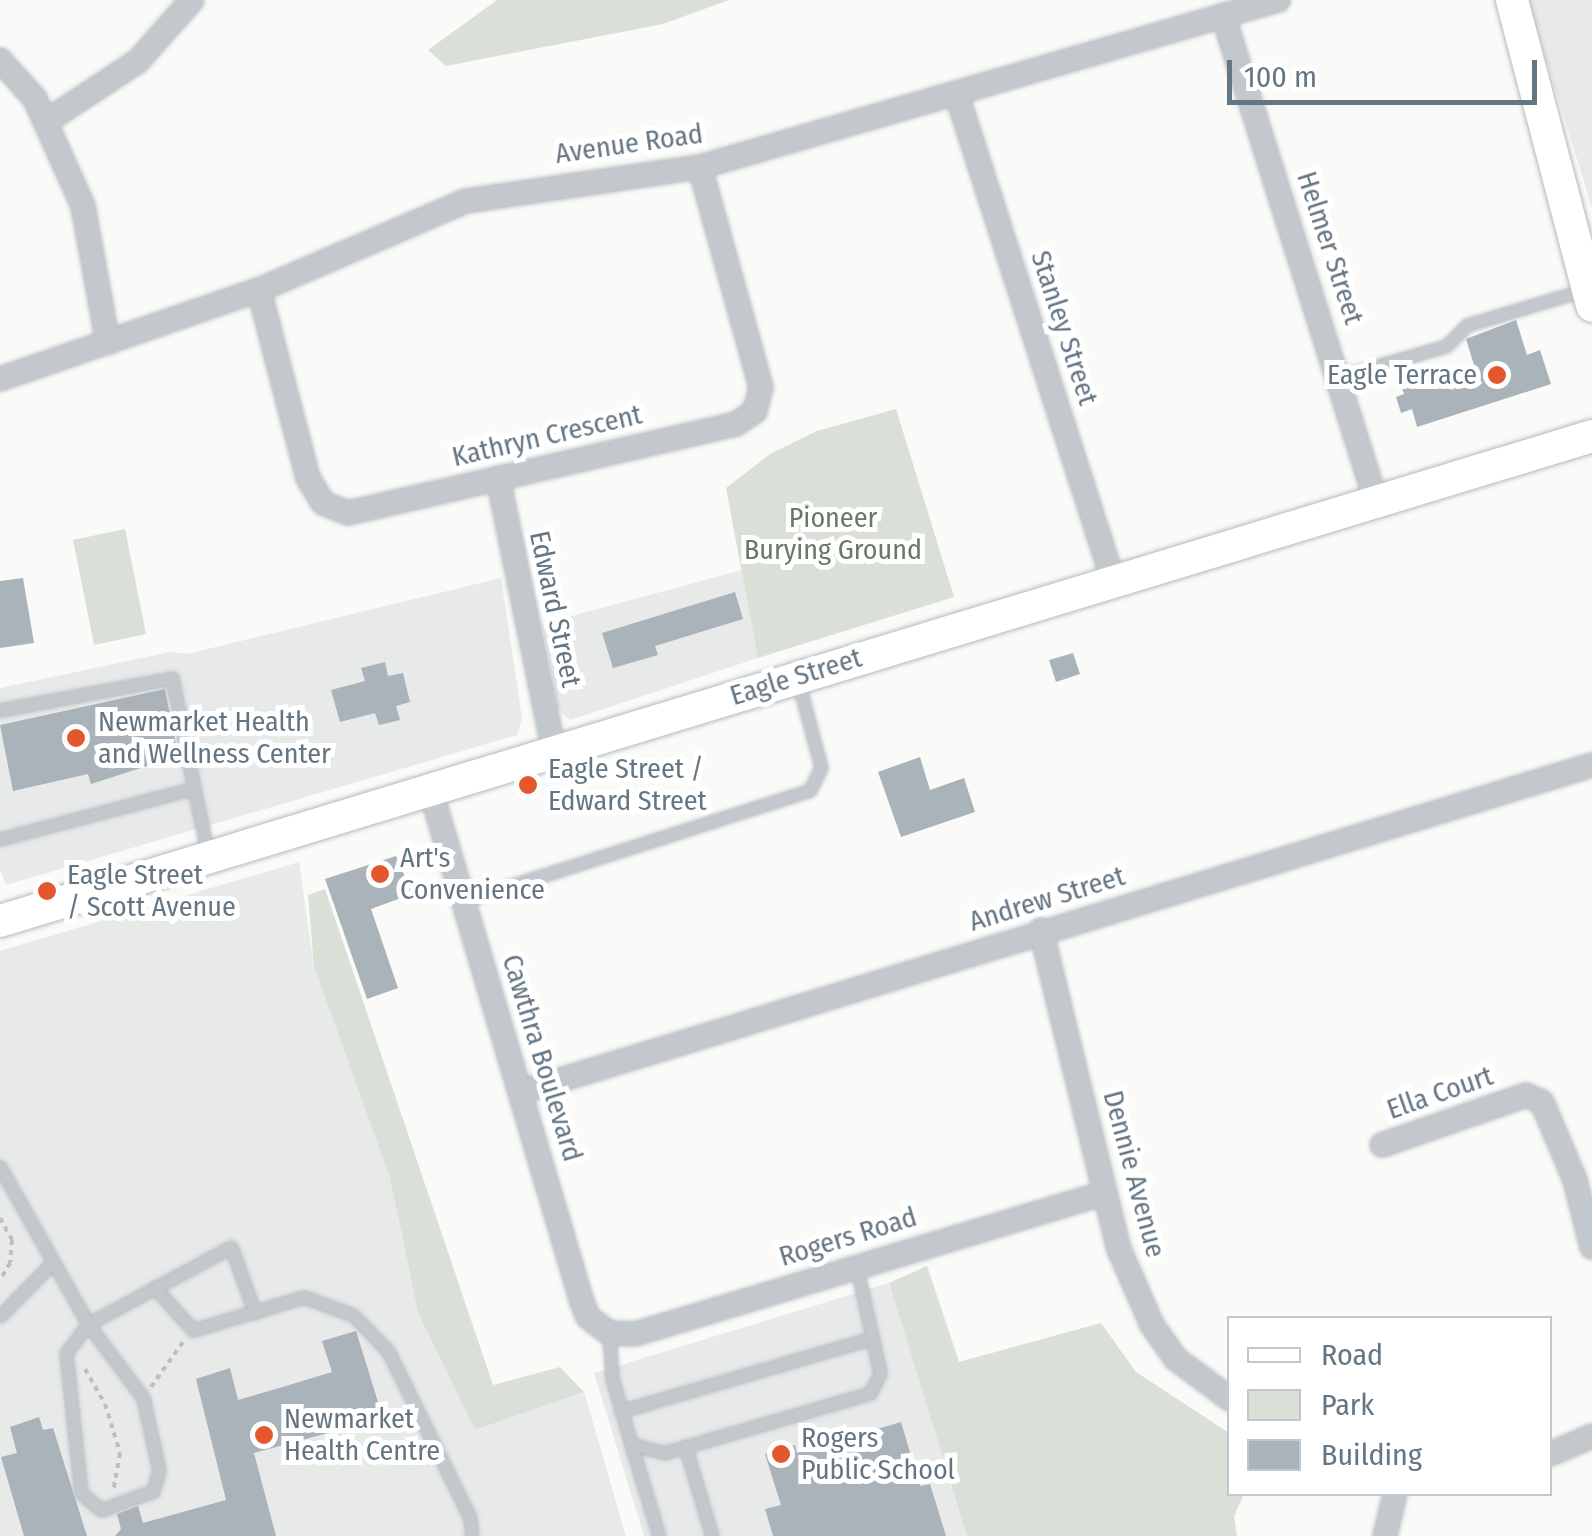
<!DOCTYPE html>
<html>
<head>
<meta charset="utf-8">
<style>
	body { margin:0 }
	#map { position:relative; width:1592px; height:1536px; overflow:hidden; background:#fafaf8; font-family:"Fira Sans Condensed",sans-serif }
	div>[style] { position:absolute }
	.built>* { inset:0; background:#e8e9e9 }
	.green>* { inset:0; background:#dadfd7 }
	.building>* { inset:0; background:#aab3b9 }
	.path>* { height:4px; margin-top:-2px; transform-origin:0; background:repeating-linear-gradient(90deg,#bbbfc2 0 5px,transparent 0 10px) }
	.roads { filter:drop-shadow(0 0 2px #b3babf) drop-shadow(0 0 2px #b3babf) }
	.service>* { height:11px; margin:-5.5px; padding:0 5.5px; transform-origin:5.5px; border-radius:5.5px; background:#c3c8cc }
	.minor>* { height:22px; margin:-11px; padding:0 11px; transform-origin:11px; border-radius:11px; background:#c3c8cc }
	.secondary>* { height:32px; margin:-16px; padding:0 16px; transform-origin:16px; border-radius:16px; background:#fff }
	.dots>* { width:28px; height:28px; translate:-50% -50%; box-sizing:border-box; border:5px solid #fff; border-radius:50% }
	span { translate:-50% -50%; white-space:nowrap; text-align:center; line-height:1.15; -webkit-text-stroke:10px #fff; paint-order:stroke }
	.street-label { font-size:28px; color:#657683 }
	.poi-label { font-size:28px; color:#657683 }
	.right { translate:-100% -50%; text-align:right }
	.left { translate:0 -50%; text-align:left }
	.park-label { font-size:28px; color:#687a64 }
	.legend { position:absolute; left:1227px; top:1316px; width:325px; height:180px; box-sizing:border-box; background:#fff; border:2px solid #c1c8cd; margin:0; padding:12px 18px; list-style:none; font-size:30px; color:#657683 }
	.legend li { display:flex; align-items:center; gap:20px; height:50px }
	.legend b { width:50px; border:2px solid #c1c8cd }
	.scale { position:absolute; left:1227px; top:60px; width:310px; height:45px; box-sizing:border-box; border:5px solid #657683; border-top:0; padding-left:12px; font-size:30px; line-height:35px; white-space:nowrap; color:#657683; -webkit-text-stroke:8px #fff; paint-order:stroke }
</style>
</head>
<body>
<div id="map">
	<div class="built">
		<div style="clip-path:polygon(1528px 0,1592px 0,1592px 208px)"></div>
		<div style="clip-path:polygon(742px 570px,758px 658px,570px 720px,558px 709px,542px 624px)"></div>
		<div style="clip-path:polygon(501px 578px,522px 718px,517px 735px,6px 885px,0 869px,0 688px,170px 652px,187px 654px)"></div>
		<div style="clip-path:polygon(299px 862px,314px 967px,390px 1178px,418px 1313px,475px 1430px,584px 1392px,626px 1536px,0 1536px,0 951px)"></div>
		<div style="clip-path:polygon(889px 1283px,967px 1536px,644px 1536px,594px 1373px)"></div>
	</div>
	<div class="green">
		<div style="clip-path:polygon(497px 0,729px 0,663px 24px,446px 66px,428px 50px)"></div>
		<div style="clip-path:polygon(896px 409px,954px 597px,758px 658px,726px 488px,770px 454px,817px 431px)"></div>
		<div style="clip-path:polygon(125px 529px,146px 634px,94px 645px,73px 540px)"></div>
		<div style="clip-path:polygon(325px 889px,493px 1385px,560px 1367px,584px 1392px,475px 1430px,418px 1313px,390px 1178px,314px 967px,308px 895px)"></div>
		<div style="clip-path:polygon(927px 1266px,959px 1362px,1101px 1323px,1136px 1372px,1229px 1433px,1230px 1494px,1244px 1494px,1234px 1516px,1237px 1536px,967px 1536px,889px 1283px)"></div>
	</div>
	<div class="building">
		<div style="clip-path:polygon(1516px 320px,1527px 355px,1540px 350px,1551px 384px,1417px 427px,1412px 409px,1401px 413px,1396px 397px,1404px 394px,1402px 388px,1474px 365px,1466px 339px)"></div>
		<div style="clip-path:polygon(23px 578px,34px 643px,0 648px,0 581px)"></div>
		<div style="clip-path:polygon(735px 592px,743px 619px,655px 646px,658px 655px,613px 668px,602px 633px)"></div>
		<div style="clip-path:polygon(1073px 653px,1080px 674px,1056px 682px,1049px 660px)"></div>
		<div style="clip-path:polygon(385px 662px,388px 676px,403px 673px,410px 702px,396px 706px,400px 720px,379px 725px,375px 713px,340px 722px,331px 690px,365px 681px,361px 668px)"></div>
		<div style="clip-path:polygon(165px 689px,178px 756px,91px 784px,88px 774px,13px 791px,0 725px)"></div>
		<div style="clip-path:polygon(920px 757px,930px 790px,964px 778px,975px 812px,901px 837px,878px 772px)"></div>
		<div style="clip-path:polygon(396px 856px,412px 894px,371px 909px,398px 988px,367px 999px,325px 879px)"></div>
		<div style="clip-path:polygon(356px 1331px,383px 1418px,254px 1453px,276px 1536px,115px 1536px,121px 1529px,117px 1514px,138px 1506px,143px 1523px,226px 1500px,196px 1379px,230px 1368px,238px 1400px,276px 1389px,332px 1372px,322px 1341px)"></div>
		<div style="clip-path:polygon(39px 1417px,43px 1430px,53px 1428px,87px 1536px,24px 1536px,1px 1457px,17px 1453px,10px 1427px)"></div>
		<div style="clip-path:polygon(901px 1422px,920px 1486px,930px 1484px,946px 1536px,773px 1536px,765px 1509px,781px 1505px,765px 1454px,795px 1445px,797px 1453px)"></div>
	</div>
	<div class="path">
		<div style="left:0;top:1218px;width:25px;rotate:61deg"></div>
		<div style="left:12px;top:1240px;width:23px;rotate:95deg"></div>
		<div style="left:10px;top:1263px;width:20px;rotate:120deg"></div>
		<div style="left:85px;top:1369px;width:40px;rotate:60.3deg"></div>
		<div style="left:105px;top:1404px;width:51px;rotate:73deg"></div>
		<div style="left:120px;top:1453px;width:39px;rotate:100deg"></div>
		<div style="left:151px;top:1387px;width:55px;rotate:-54.6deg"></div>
	</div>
	<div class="roads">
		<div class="service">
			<div style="left:1339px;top:377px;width:111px;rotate:-16.2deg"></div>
			<div style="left:1446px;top:346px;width:30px;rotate:-45deg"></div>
			<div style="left:1467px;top:325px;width:122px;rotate:-16.7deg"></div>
			<div style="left:0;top:710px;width:175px;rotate:-10.5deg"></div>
			<div style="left:172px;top:678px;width:112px;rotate:78.7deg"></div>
			<div style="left:0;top:839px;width:201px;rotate:-14.7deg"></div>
			<div style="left:194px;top:788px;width:68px;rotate:78.2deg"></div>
			<div style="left:463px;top:901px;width:364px;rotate:-17.7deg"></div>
			<div style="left:810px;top:790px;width:25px;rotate:-64deg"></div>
			<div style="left:821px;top:767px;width:89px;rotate:-105deg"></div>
			<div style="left:0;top:1167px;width:180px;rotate:60.7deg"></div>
			<div style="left:88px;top:1324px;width:92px;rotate:53.4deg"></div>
			<div style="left:143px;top:1398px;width:74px;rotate:77.5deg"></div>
			<div style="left:159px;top:1470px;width:22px;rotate:106deg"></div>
			<div style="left:153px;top:1491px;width:55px;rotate:159.9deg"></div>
			<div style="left:101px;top:1510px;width:26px;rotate:-140deg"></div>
			<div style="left:81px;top:1493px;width:141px;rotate:-96.1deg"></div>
			<div style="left:66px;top:1353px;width:36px;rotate:-53deg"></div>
			<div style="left:88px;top:1324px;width:162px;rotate:-28.3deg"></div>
			<div style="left:231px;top:1247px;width:70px;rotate:70deg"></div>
			<div style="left:154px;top:1287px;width:58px;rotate:47.8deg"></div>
			<div style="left:193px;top:1330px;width:116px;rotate:-16.6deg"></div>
			<div style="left:304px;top:1297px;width:52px;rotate:20.2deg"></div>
			<div style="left:353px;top:1315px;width:50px;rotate:45.8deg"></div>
			<div style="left:388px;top:1351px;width:186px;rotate:63.8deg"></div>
			<div style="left:470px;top:1518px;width:18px;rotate:84deg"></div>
			<div style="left:0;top:1316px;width:73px;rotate:-45.6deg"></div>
			<div style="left:609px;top:1333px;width:45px;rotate:86.2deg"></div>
			<div style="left:612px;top:1378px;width:69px;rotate:73.9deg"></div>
			<div style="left:631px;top:1444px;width:34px;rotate:15deg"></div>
			<div style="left:664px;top:1453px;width:215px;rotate:-16.2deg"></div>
			<div style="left:870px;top:1393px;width:22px;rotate:-63deg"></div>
			<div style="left:880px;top:1373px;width:111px;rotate:-102.5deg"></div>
			<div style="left:621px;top:1411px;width:261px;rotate:-16.2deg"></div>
			<div style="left:631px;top:1444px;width:96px;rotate:73.1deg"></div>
			<div style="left:685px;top:1446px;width:94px;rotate:73.3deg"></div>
		</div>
		<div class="minor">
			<div style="left:1223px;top:15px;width:510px;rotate:72.53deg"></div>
			<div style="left:0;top:60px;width:52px;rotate:48.1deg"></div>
			<div style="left:35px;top:99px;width:117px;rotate:65.8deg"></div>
			<div style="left:83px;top:206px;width:139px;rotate:79.7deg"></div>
			<div style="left:957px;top:95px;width:509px;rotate:72.17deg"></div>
			<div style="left:47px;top:121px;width:109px;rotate:-33.4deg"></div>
			<div style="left:138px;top:61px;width:81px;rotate:-48.5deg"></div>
			<div style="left:259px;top:290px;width:194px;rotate:75.4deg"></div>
			<div style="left:308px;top:478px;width:29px;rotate:59deg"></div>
			<div style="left:323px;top:503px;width:27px;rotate:22deg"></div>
			<div style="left:348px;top:513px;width:398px;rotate:-12.9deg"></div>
			<div style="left:736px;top:424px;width:23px;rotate:-34deg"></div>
			<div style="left:755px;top:411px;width:25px;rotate:-76deg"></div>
			<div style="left:761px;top:387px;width:228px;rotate:-105.5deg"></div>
			<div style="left:0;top:379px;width:274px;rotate:-19deg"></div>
			<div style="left:259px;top:290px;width:225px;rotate:-23.3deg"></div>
			<div style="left:466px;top:201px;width:236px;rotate:-8.3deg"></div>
			<div style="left:700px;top:167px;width:602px;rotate:-16.12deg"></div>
			<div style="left:498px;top:478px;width:279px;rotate:78.4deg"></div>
			<div style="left:430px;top:788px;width:536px;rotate:73.53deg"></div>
			<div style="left:582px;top:1302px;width:16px;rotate:68deg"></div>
			<div style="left:588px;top:1317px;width:26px;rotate:37deg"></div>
			<div style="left:609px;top:1333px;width:26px;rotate:2deg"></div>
			<div style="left:635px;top:1334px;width:490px;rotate:-16.7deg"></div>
			<div style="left:1041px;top:930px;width:328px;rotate:76.3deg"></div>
			<div style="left:1119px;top:1249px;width:83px;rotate:66.5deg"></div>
			<div style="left:1152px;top:1325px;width:42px;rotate:54.8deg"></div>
			<div style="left:1176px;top:1359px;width:67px;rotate:36.5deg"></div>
			<div style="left:521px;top:1092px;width:1120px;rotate:-16.98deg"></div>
			<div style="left:1382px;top:1145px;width:152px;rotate:-19.1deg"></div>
			<div style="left:1526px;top:1095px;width:17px;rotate:24deg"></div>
			<div style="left:1542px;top:1102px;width:85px;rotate:67.1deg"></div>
			<div style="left:1575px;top:1180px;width:69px;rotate:75.8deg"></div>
			<div style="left:1550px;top:1454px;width:46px;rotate:-23.2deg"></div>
			<div style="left:1385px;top:1536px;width:43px;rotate:-76.6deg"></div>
		</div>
		<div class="secondary">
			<div style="left:1512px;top:0;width:316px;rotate:75.3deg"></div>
			<div style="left:0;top:921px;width:1664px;rotate:-16.94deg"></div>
		</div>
	</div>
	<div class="dots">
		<div style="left:1497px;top:375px;background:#e4572e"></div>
		<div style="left:76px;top:738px;background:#e4572e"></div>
		<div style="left:528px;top:785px;background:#e4572e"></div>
		<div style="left:380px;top:874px;background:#e4572e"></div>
		<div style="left:47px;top:891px;background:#e4572e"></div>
		<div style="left:264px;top:1435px;background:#e4572e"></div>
		<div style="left:781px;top:1454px;background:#e4572e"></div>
	</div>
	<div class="street-label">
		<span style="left:629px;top:144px;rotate:-8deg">Avenue Road</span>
		<span style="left:1330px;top:248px;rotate:72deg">Helmer Street</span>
		<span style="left:1064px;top:328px;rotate:72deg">Stanley Street</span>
		<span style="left:547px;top:436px;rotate:-13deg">Kathryn Crescent</span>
		<span style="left:555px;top:609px;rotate:78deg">Edward Street</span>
		<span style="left:796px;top:677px;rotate:-17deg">Eagle Street</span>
		<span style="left:1047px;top:899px;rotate:-17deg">Andrew Street</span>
		<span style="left:542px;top:1058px;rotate:73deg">Cawthra Boulevard</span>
		<span style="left:1440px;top:1093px;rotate:-19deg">Ella Court</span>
		<span style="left:1134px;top:1174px;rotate:75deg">Dennie Avenue</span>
		<span style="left:848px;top:1237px;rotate:-17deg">Rogers Road</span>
	</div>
	<div class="poi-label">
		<span class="right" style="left:1477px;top:375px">Eagle Terrace</span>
		<span class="left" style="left:98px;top:738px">Newmarket Health<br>and Wellness Center</span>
		<span class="left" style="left:548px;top:785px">Eagle Street /<br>Edward Street</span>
		<span class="left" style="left:400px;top:874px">Art's<br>Convenience</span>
		<span class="left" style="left:67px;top:891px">Eagle Street<br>/ Scott Avenue</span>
		<span class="left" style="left:284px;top:1435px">Newmarket<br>Health Centre</span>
		<span class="left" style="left:801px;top:1454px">Rogers<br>Public School</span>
	</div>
	<div class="park-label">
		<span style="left:833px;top:534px">Pioneer<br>Burying Ground</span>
	</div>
	<ul class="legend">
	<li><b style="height:12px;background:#fff"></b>Road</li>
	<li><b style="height:28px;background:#dadfd7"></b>Park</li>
	<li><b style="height:28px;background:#aab3b9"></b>Building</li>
	</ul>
	<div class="scale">100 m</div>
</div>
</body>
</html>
